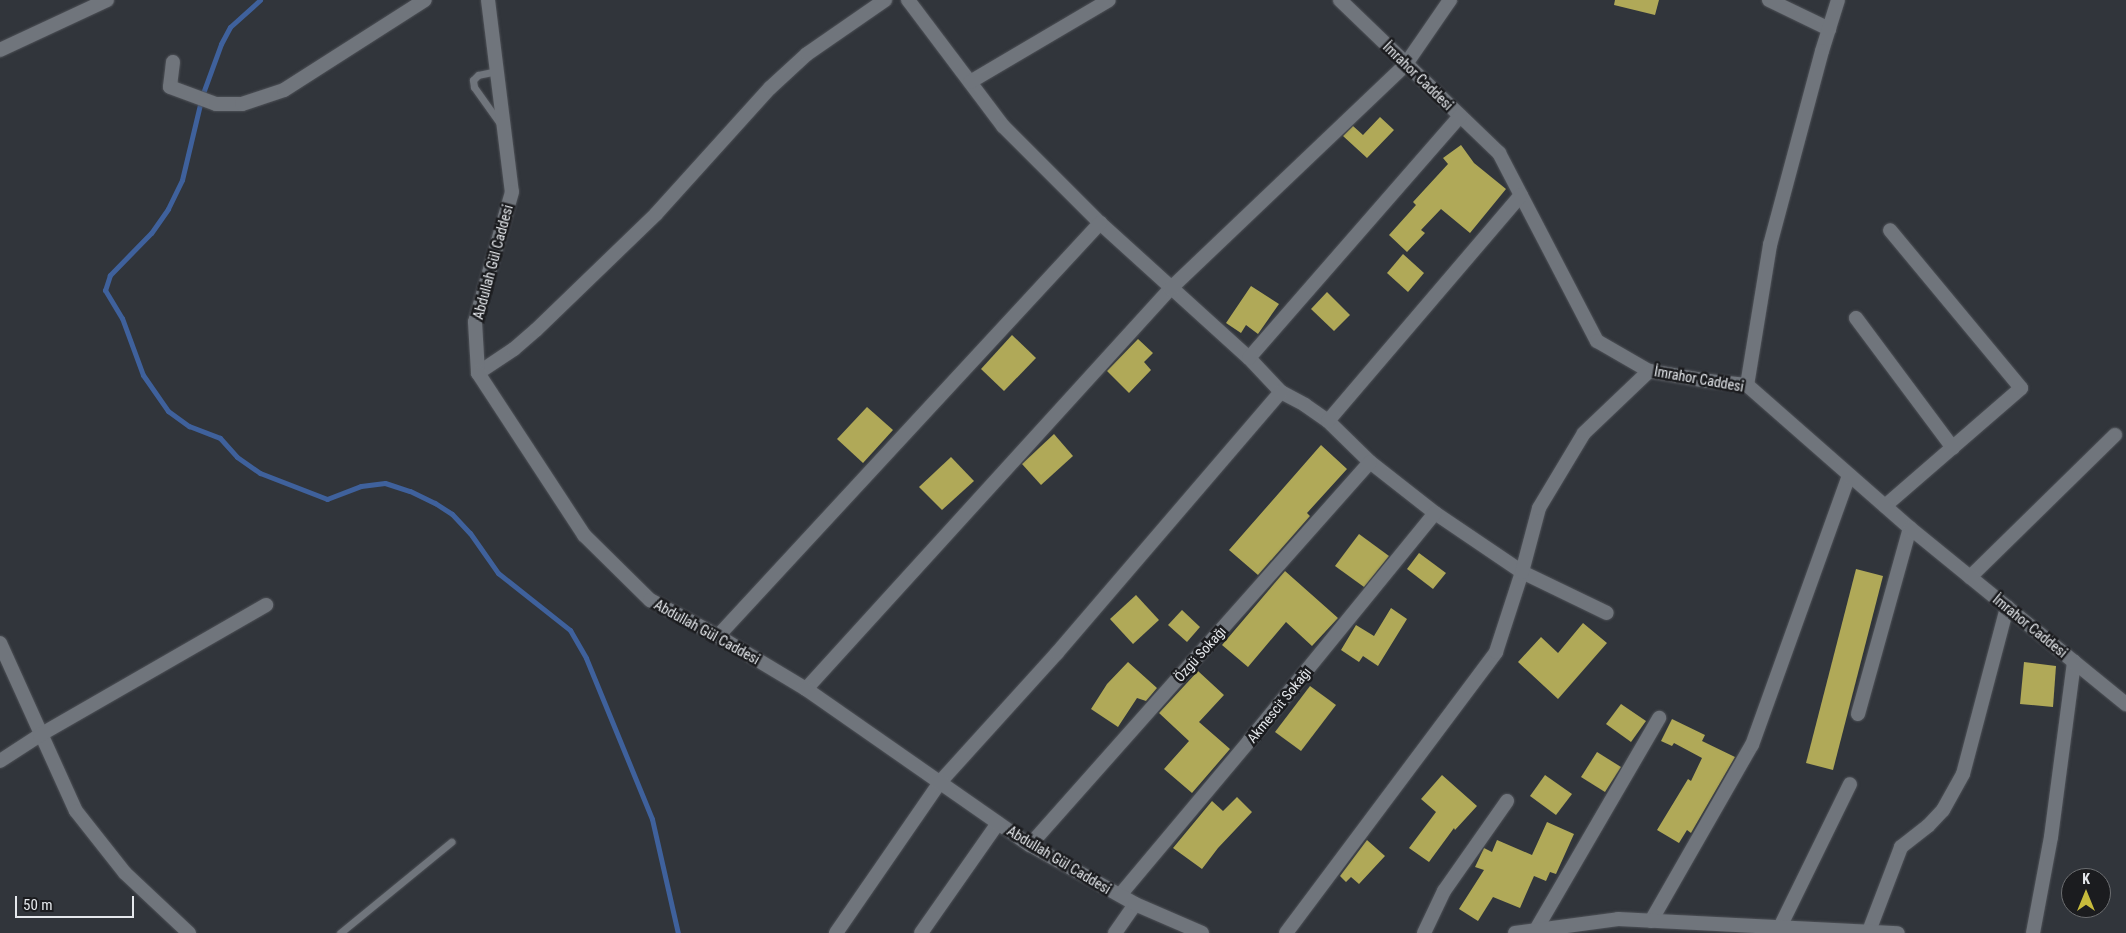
<!DOCTYPE html>
<html>
<head>
<meta charset="utf-8">
<style>
	body { margin:0 }
	#map { position:relative; width:2126px; height:933px; overflow:hidden; background:#31353b; font-family:"Roboto Condensed",sans-serif }
	div>[style] { position:absolute }
	.stream>* { height:5px; margin:-2.5px; padding:0 2.5px; transform-origin:2.5px; border-radius:2.5px; background:#3f619c }
	.building>* { inset:0; background:#b0a958 }
	.roads { filter:drop-shadow(0 0 1px #4e5157) drop-shadow(0 0 1px #4e5157) }
	.service>* { height:7px; margin:-3.5px; padding:0 3.5px; transform-origin:3.5px; border-radius:3.5px; background:#70757c }
	.minor>* { height:14px; margin:-7px; padding:0 7px; transform-origin:7px; border-radius:7px; background:#70757c }
	.tertiary>* { height:14px; margin:-7px; padding:0 7px; transform-origin:7px; border-radius:7px; background:#70757c }
	span { translate:-50% -50%; white-space:nowrap; text-align:center; line-height:1.15; -webkit-text-stroke:5px #1b1c1f; paint-order:stroke }
	.street-label { font-size:14px; color:#e5e8ec }
	.north { position:absolute; left:2061px; top:868px; width:50px; height:50px; box-sizing:border-box; background:#1b1c1f; border:1px solid #6c6e71; border-radius:50%; rotate:0deg; font-size:14px; font-weight:700; line-height:20px; text-align:center; color:#e5e8ec }
	.north::after { content:''; display:block; margin:auto; width:18px; height:22px; background:#c7bb3c; clip-path:polygon(50% 0,100% 100%,50% 72%,0 100%) }
	.scale { position:absolute; left:15px; top:896px; width:119px; height:22px; box-sizing:border-box; border:2px solid #e5e8ec; border-top:0; padding-left:6px; font-size:15px; line-height:18px; white-space:nowrap; color:#e5e8ec; -webkit-text-stroke:4px #1b1c1f; paint-order:stroke }
</style>
</head>
<body>
<div id="map">
	<div class="stream">
		<div style="left:260px;top:0;width:40px;rotate:138deg"></div>
		<div style="left:230px;top:27px;width:19px;rotate:118deg"></div>
		<div style="left:221px;top:44px;width:55px;rotate:110.1deg"></div>
		<div style="left:202px;top:96px;width:86px;rotate:103.4deg"></div>
		<div style="left:182px;top:180px;width:32px;rotate:116deg"></div>
		<div style="left:168px;top:209px;width:29px;rotate:125deg"></div>
		<div style="left:151px;top:233px;width:59px;rotate:134.3deg"></div>
		<div style="left:110px;top:275px;width:16px;rotate:108deg"></div>
		<div style="left:105px;top:290px;width:33px;rotate:59deg"></div>
		<div style="left:122px;top:318px;width:61px;rotate:69.8deg"></div>
		<div style="left:143px;top:375px;width:44px;rotate:55.2deg"></div>
		<div style="left:168px;top:411px;width:26px;rotate:36deg"></div>
		<div style="left:189px;top:426px;width:33px;rotate:21deg"></div>
		<div style="left:220px;top:438px;width:25px;rotate:48deg"></div>
		<div style="left:237px;top:457px;width:28px;rotate:35deg"></div>
		<div style="left:260px;top:473px;width:72px;rotate:21.2deg"></div>
		<div style="left:327px;top:499px;width:36px;rotate:-21deg"></div>
		<div style="left:361px;top:486px;width:24px;rotate:-7deg"></div>
		<div style="left:385px;top:483px;width:26px;rotate:18deg"></div>
		<div style="left:410px;top:491px;width:28px;rotate:26deg"></div>
		<div style="left:435px;top:503px;width:20px;rotate:33deg"></div>
		<div style="left:452px;top:514px;width:26px;rotate:47deg"></div>
		<div style="left:470px;top:533px;width:49px;rotate:55deg"></div>
		<div style="left:498px;top:573px;width:92px;rotate:38.4deg"></div>
		<div style="left:570px;top:630px;width:32px;rotate:60deg"></div>
		<div style="left:586px;top:658px;width:174px;rotate:67.7deg"></div>
		<div style="left:652px;top:819px;width:117px;rotate:77.2deg"></div>
	</div>
	<div class="building">
		<div style="clip-path:polygon(1615px 0,1659px 0,1655px 15px,1614px 5px)"></div>
		<div style="clip-path:polygon(1380px 117px,1394px 130px,1367px 158px,1343px 136px,1353px 126px,1363px 135px)"></div>
		<div style="clip-path:polygon(1461px 145px,1474px 163px,1506px 189px,1470px 233px,1441px 209px,1421px 230px,1425px 233px,1407px 252px,1389px 235px,1416px 205px,1413px 202px,1448px 164px,1443px 158px)"></div>
		<div style="clip-path:polygon(1403px 254px,1424px 273px,1408px 292px,1387px 273px)"></div>
		<div style="clip-path:polygon(1251px 286px,1279px 304px,1258px 334px,1246px 325px,1241px 333px,1226px 323px)"></div>
		<div style="clip-path:polygon(1327px 292px,1350px 315px,1334px 331px,1311px 309px)"></div>
		<div style="clip-path:polygon(1012px 335px,1036px 358px,1004px 391px,981px 369px)"></div>
		<div style="clip-path:polygon(1138px 339px,1153px 353px,1144px 362px,1151px 370px,1129px 393px,1107px 371px)"></div>
		<div style="clip-path:polygon(867px 407px,893px 430px,863px 463px,837px 439px)"></div>
		<div style="clip-path:polygon(1054px 434px,1073px 456px,1041px 485px,1022px 464px)"></div>
		<div style="clip-path:polygon(1321px 445px,1347px 469px,1307px 513px,1310px 516px,1258px 575px,1229px 550px)"></div>
		<div style="clip-path:polygon(951px 457px,974px 481px,942px 510px,919px 487px)"></div>
		<div style="clip-path:polygon(1359px 534px,1389px 556px,1364px 587px,1335px 566px)"></div>
		<div style="clip-path:polygon(1419px 553px,1446px 573px,1433px 589px,1407px 569px)"></div>
		<div style="clip-path:polygon(1856px 569px,1883px 576px,1833px 770px,1806px 763px)"></div>
		<div style="clip-path:polygon(1285px 571px,1338px 618px,1312px 646px,1286px 622px,1248px 667px,1222px 645px)"></div>
		<div style="clip-path:polygon(1136px 595px,1159px 620px,1133px 644px,1110px 619px)"></div>
		<div style="clip-path:polygon(1391px 608px,1407px 619px,1378px 666px,1363px 656px,1359px 662px,1341px 650px,1356px 625px,1374px 636px)"></div>
		<div style="clip-path:polygon(1182px 610px,1200px 627px,1187px 642px,1168px 625px)"></div>
		<div style="clip-path:polygon(1583px 623px,1607px 643px,1558px 699px,1518px 662px,1541px 637px,1558px 653px)"></div>
		<div style="clip-path:polygon(1128px 662px,1157px 688px,1146px 701px,1137px 698px,1118px 727px,1091px 709px,1107px 684px)"></div>
		<div style="clip-path:polygon(2024px 662px,2056px 666px,2053px 707px,2020px 704px)"></div>
		<div style="clip-path:polygon(1198px 671px,1224px 695px,1199px 722px,1230px 749px,1192px 793px,1164px 769px,1189px 741px,1159px 713px)"></div>
		<div style="clip-path:polygon(1310px 686px,1336px 705px,1301px 751px,1275px 732px)"></div>
		<div style="clip-path:polygon(1621px 704px,1646px 721px,1631px 742px,1606px 724px)"></div>
		<div style="clip-path:polygon(1672px 719px,1705px 735px,1702px 741px,1735px 757px,1691px 833px,1687px 830px,1679px 843px,1657px 830px,1688px 779px,1691px 781px,1702px 758px,1674px 743px,1672px 746px,1661px 741px)"></div>
		<div style="clip-path:polygon(1597px 752px,1621px 767px,1605px 792px,1581px 777px)"></div>
		<div style="clip-path:polygon(1442px 775px,1477px 806px,1455px 830px,1454px 828px,1429px 862px,1409px 848px,1436px 812px,1421px 799px)"></div>
		<div style="clip-path:polygon(1545px 775px,1572px 794px,1556px 815px,1530px 796px)"></div>
		<div style="clip-path:polygon(1237px 797px,1252px 812px,1218px 848px,1202px 869px,1173px 848px,1212px 801px,1223px 811px)"></div>
		<div style="clip-path:polygon(1547px 822px,1574px 834px,1556px 874px,1550px 872px,1546px 881px,1534px 876px,1520px 908px,1493px 897px,1478px 921px,1459px 909px,1484px 870px,1475px 867px,1484px 848px,1492px 852px,1497px 840px,1532px 855px)"></div>
		<div style="clip-path:polygon(1367px 840px,1385px 856px,1359px 884px,1351px 877px,1346px 882px,1340px 876px)"></div>
	</div>
	<div class="roads">
		<div class="service">
			<div style="left:497px;top:71px;width:19px;rotate:168deg"></div>
			<div style="left:478px;top:75px;width:7px;rotate:135deg"></div>
			<div style="left:473px;top:80px;width:7px;rotate:82deg"></div>
			<div style="left:474px;top:87px;width:47px;rotate:54.6deg"></div>
			<div style="left:340px;top:933px;width:144px;rotate:-39.3deg"></div>
		</div>
		<div class="minor">
			<div style="left:908px;top:0;width:158px;rotate:53deg"></div>
			<div style="left:1003px;top:126px;width:137px;rotate:45deg"></div>
			<div style="left:1100px;top:223px;width:201px;rotate:42.2deg"></div>
			<div style="left:1249px;top:358px;width:47px;rotate:46.7deg"></div>
			<div style="left:1281px;top:392px;width:27px;rotate:28deg"></div>
			<div style="left:1305px;top:405px;width:28px;rotate:35deg"></div>
			<div style="left:1328px;top:421px;width:59px;rotate:44.3deg"></div>
			<div style="left:1370px;top:462px;width:83px;rotate:38.1deg"></div>
			<div style="left:1435px;top:513px;width:105px;rotate:34.1deg"></div>
			<div style="left:1522px;top:572px;width:94px;rotate:25.8deg"></div>
			<div style="left:1340px;top:0;width:221px;rotate:43.9deg"></div>
			<div style="left:1499px;top:153px;width:212px;rotate:62.5deg"></div>
			<div style="left:1597px;top:341px;width:60px;rotate:30deg"></div>
			<div style="left:1649px;top:371px;width:60px;rotate:9.6deg"></div>
			<div style="left:1708px;top:381px;width:39px;rotate:6deg"></div>
			<div style="left:1769px;top:0;width:67px;rotate:25.8deg"></div>
			<div style="left:0;top:50px;width:118px;rotate:-25deg"></div>
			<div style="left:173px;top:62px;width:25px;rotate:97deg"></div>
			<div style="left:170px;top:87px;width:49px;rotate:20.3deg"></div>
			<div style="left:216px;top:104px;width:26px"></div>
			<div style="left:242px;top:104px;width:44px;rotate:-18.4deg"></div>
			<div style="left:284px;top:90px;width:167px;rotate:-32.6deg"></div>
			<div style="left:970px;top:82px;width:161px;rotate:-30.5deg"></div>
			<div style="left:1856px;top:318px;width:162px;rotate:53.3deg"></div>
			<div style="left:1249px;top:358px;width:321px;rotate:-48.9deg"></div>
			<div style="left:478px;top:373px;width:43px;rotate:-33.7deg"></div>
			<div style="left:514px;top:349px;width:29px;rotate:-41deg"></div>
			<div style="left:536px;top:330px;width:167px;rotate:-44deg"></div>
			<div style="left:656px;top:214px;width:170px;rotate:-47.9deg"></div>
			<div style="left:770px;top:88px;width:50px;rotate:-42.6deg"></div>
			<div style="left:807px;top:54px;width:95px;rotate:-34.7deg"></div>
			<div style="left:1328px;top:421px;width:297px;rotate:-49.5deg"></div>
			<div style="left:1885px;top:506px;width:180px;rotate:-40.9deg"></div>
			<div style="left:2021px;top:388px;width:205px;rotate:-129.7deg"></div>
			<div style="left:1970px;top:577px;width:203px;rotate:-44.4deg"></div>
			<div style="left:718px;top:636px;width:563px;rotate:-47.23deg"></div>
			<div style="left:0;top:643px;width:184px;rotate:65.7deg"></div>
			<div style="left:76px;top:811px;width:79px;rotate:51.7deg"></div>
			<div style="left:125px;top:873px;width:88px;rotate:43.2deg"></div>
			<div style="left:806px;top:689px;width:541px;rotate:-47.7deg"></div>
			<div style="left:1170px;top:289px;width:326px;rotate:-43.6deg"></div>
			<div style="left:1406px;top:64px;width:78px;rotate:-55.5deg"></div>
			<div style="left:1858px;top:714px;width:193px;rotate:-74.4deg"></div>
			<div style="left:0;top:761px;width:48px;rotate:-33deg"></div>
			<div style="left:40px;top:735px;width:261px;rotate:-29.9deg"></div>
			<div style="left:1030px;top:845px;width:512px;rotate:-48.4deg"></div>
			<div style="left:1120px;top:895px;width:201px;rotate:-50deg"></div>
			<div style="left:1249px;top:741px;width:294px;rotate:-50.8deg"></div>
			<div style="left:1651px;top:921px;width:203px;rotate:-60.2deg"></div>
			<div style="left:1752px;top:745px;width:287px;rotate:-70.2deg"></div>
			<div style="left:1780px;top:927px;width:159px;rotate:-63.9deg"></div>
			<div style="left:1869px;top:931px;width:90px;rotate:-69.1deg"></div>
			<div style="left:1901px;top:847px;width:34px;rotate:-38deg"></div>
			<div style="left:1928px;top:826px;width:22px;rotate:-47deg"></div>
			<div style="left:1943px;top:810px;width:41px;rotate:-60.9deg"></div>
			<div style="left:1963px;top:774px;width:173px;rotate:-75.2deg"></div>
			<div style="left:836px;top:933px;width:183px;rotate:-55.4deg"></div>
			<div style="left:940px;top:782px;width:174px;rotate:-47.8deg"></div>
			<div style="left:1057px;top:653px;width:344px;rotate:-49.4deg"></div>
			<div style="left:921px;top:933px;width:134px;rotate:-55deg"></div>
			<div style="left:1115px;top:933px;width:35px;rotate:-55deg"></div>
			<div style="left:1286px;top:933px;width:351px;rotate:-53.2deg"></div>
			<div style="left:1496px;top:652px;width:84px;rotate:-72deg"></div>
			<div style="left:1522px;top:572px;width:66px;rotate:-75.1deg"></div>
			<div style="left:1539px;top:508px;width:87px;rotate:-59deg"></div>
			<div style="left:1584px;top:433px;width:90px;rotate:-43.6deg"></div>
			<div style="left:1424px;top:933px;width:47px;rotate:-64.5deg"></div>
			<div style="left:1444px;top:891px;width:110px;rotate:-55deg"></div>
			<div style="left:1534px;top:933px;width:249px;rotate:-59.8deg"></div>
			<div style="left:2033px;top:933px;width:98px;rotate:-79.4deg"></div>
			<div style="left:2051px;top:837px;width:177px;rotate:-82.5deg"></div>
		</div>
		<div class="tertiary">
			<div style="left:488px;top:0;width:193px;rotate:82.9deg"></div>
			<div style="left:512px;top:192px;width:135px;rotate:105.9deg"></div>
			<div style="left:475px;top:322px;width:51px;rotate:86.6deg"></div>
			<div style="left:478px;top:373px;width:194px;rotate:56.8deg"></div>
			<div style="left:584px;top:535px;width:93px;rotate:44.6deg"></div>
			<div style="left:650px;top:600px;width:77px;rotate:27.9deg"></div>
			<div style="left:718px;top:636px;width:103px;rotate:31.1deg"></div>
			<div style="left:806px;top:689px;width:273px;rotate:34.9deg"></div>
			<div style="left:1030px;top:845px;width:120px;rotate:29.3deg"></div>
			<div style="left:1135px;top:904px;width:73px;rotate:23.4deg"></div>
			<div style="left:1838px;top:0;width:53px;rotate:107.4deg"></div>
			<div style="left:1822px;top:51px;width:201px;rotate:105deg"></div>
			<div style="left:1770px;top:245px;width:142px;rotate:99.3deg"></div>
			<div style="left:1747px;top:385px;width:217px;rotate:41.3deg"></div>
			<div style="left:1910px;top:528px;width:279px;rotate:39.2deg"></div>
			<div style="left:1515px;top:933px;width:104px;rotate:-7.7deg"></div>
			<div style="left:1618px;top:919px;width:280px;rotate:2.9deg"></div>
		</div>
	</div>
	<div class="street-label">
		<span style="left:1418px;top:76px;rotate:44deg">İmrahor Caddesi</span>
		<span style="left:493px;top:262px;rotate:-75deg">Abdullah Gül Caddesi</span>
		<span style="left:1699px;top:379px;rotate:10deg">İmrahor Caddesi</span>
		<span style="left:2030px;top:626px;rotate:39deg">İmrahor Caddesi</span>
		<span style="left:707px;top:632px;rotate:29deg">Abdullah Gül Caddesi</span>
		<span style="left:1200px;top:654px;rotate:-48deg">Özgü Sokağı</span>
		<span style="left:1279px;top:705px;rotate:-51deg">Akmescit Sokağı</span>
		<span style="left:1059px;top:860px;rotate:31deg">Abdullah Gül Caddesi</span>
	</div>
	<div class="north">K</div>
	<div class="scale">50 m</div>
</div>
</body>
</html>
